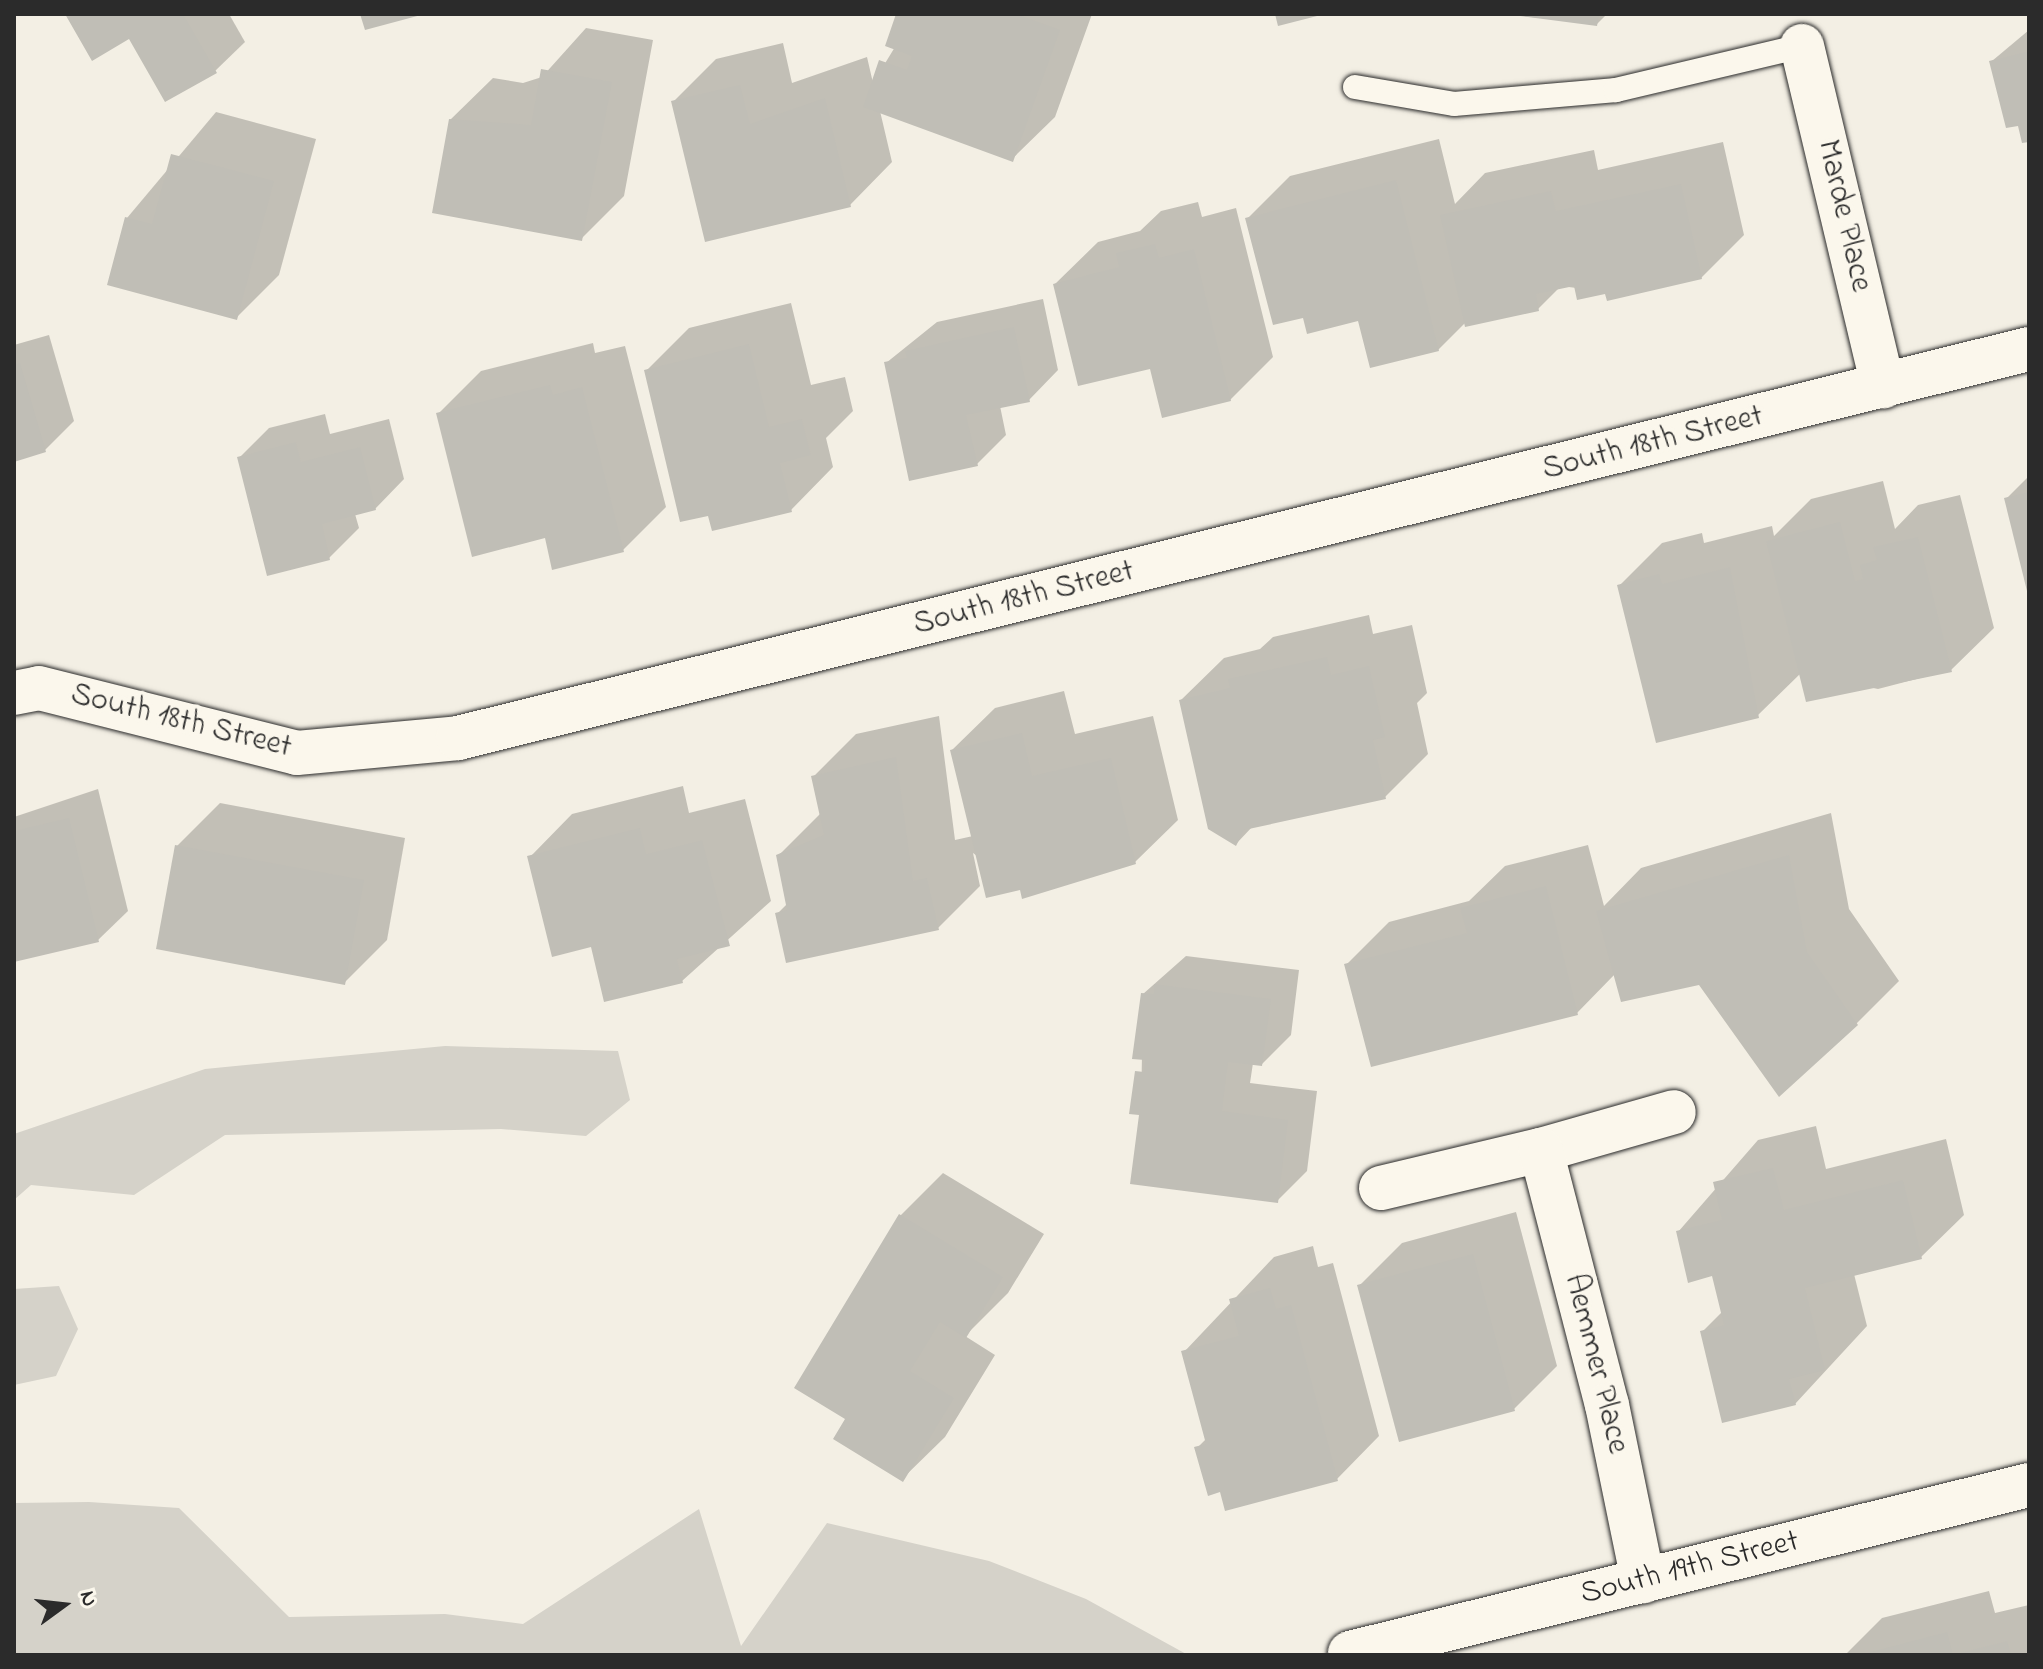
<!DOCTYPE html>
<html>
<head>
<meta charset="utf-8">
<style>
	body { margin:0 }
	#map { position:relative; width:2043px; height:1669px; overflow:hidden; background:#f3efe4; font-family:"Indie Flower",sans-serif }
	div>[style] { position:absolute }
	.green>* { inset:0; background:#d5d2c9 }
	.shadow>* { inset:0; background:#0003 }
	.building>* { inset:0; background:#c0beb6 }
	.roads { filter:drop-shadow(0 0 2px #2b2b2b) drop-shadow(0 0 2px #2b2b2b) }
	.lane>* { height:24px; margin:-12px; padding:0 12px; transform-origin:12px; border-radius:12px; background:#fbf7ec }
	.street>* { height:44px; margin:-22px; padding:0 22px; transform-origin:22px; border-radius:22px; background:#fbf7ec }
	span { translate:-50% -50%; white-space:nowrap; text-align:center; line-height:1.15; -webkit-text-stroke:8px #fbf7ec; paint-order:stroke }
	.street-label { font-size:32px; color:#2b2b2b }
	.frame { position:absolute; inset:0; border:16px solid #2b2b2b; pointer-events:none }
	.north { position:absolute; left:24px; top:1565px; width:80px; height:80px; -webkit-text-stroke:6px #fbf7ec; paint-order:stroke; rotate:75deg; font-size:22px; font-weight:700; line-height:32px; text-align:center; color:#2b2b2b }
	.north::after { content:''; display:block; margin:auto; width:28px; height:36px; background:#2b2b2b; clip-path:polygon(50% 0,100% 100%,50% 72%,0 100%) }
</style>
</head>
<body>
<div id="map">
	<div class="green">
		<div style="clip-path:polygon(445px 1046px,618px 1051px,630px 1100px,586px 1136px,501px 1129px,225px 1135px,134px 1195px,31px 1185px,14px 1200px,14px 1134px,205px 1069px)"></div>
		<div style="clip-path:polygon(59px 1286px,78px 1329px,56px 1376px,14px 1385px,14px 1289px)"></div>
		<div style="clip-path:polygon(89px 1502px,179px 1508px,289px 1617px,445px 1614px,523px 1624px,699px 1509px,741px 1646px,827px 1523px,989px 1561px,1086px 1599px,1188px 1655px,14px 1655px,14px 1503px)"></div>
	</div>
	<div class="shadow">
		<div style="clip-path:polygon(67px 14px,229px 14px,245px 42px,215px 71px)"></div>
		<div style="clip-path:polygon(899px 14px,1092px 14px,1055px 117px,1012px 159px,880px 111px,892px 162px,850px 205px,673px 102px,716px 59px,783px 43px,792px 83px,867px 57px,873px 83px,895px 47px)"></div>
		<div style="clip-path:polygon(1504px 14px,1607px 14px,1597px 24px)"></div>
		<div style="clip-path:polygon(586px 28px,653px 40px,624px 196px,581px 239px,450px 120px,493px 78px,523px 83px,542px 77px)"></div>
		<div style="clip-path:polygon(2029px 30px,2029px 140px,1992px 61px)"></div>
		<div style="clip-path:polygon(216px 112px,316px 139px,279px 275px,236px 318px,127px 218px)"></div>
		<div style="clip-path:polygon(1439px 139px,1455px 204px,1485px 173px,1594px 150px,1598px 170px,1723px 142px,1744px 235px,1701px 278px,1607px 292px,1561px 286px,1538px 309px,1466px 322px,1438px 350px,1360px 318px,1305px 315px,1247px 219px,1290px 176px)"></div>
		<div style="clip-path:polygon(1198px 202px,1202px 217px,1236px 208px,1273px 357px,1230px 400px,1055px 284px,1098px 242px,1140px 231px,1161px 211px)"></div>
		<div style="clip-path:polygon(1043px 299px,1058px 370px,1029px 400px,1000px 406px,1006px 435px,977px 464px,886px 363px,937px 322px)"></div>
		<div style="clip-path:polygon(791px 303px,811px 385px,845px 377px,853px 411px,826px 438px,833px 467px,791px 510px,709px 513px,646px 371px,689px 328px)"></div>
		<div style="clip-path:polygon(49px 335px,74px 421px,45px 450px,14px 460px,14px 345px)"></div>
		<div style="clip-path:polygon(593px 343px,595px 353px,625px 346px,666px 507px,623px 550px,547px 536px,438px 414px,481px 371px)"></div>
		<div style="clip-path:polygon(325px 414px,330px 434px,389px 419px,404px 479px,375px 509px,355px 514px,359px 528px,329px 558px,239px 458px,269px 428px)"></div>
		<div style="clip-path:polygon(2029px 476px,2029px 592px,2006px 499px)"></div>
		<div style="clip-path:polygon(1883px 481px,1895px 529px,1918px 505px,1960px 495px,1994px 628px,1951px 670px,1878px 689px,1801px 673px,1757px 716px,1619px 586px,1662px 543px,1702px 533px,1704px 543px,1772px 526px,1774px 536px,1811px 499px)"></div>
		<div style="clip-path:polygon(1369px 615px,1373px 634px,1412px 625px,1427px 693px,1417px 703px,1428px 754px,1385px 797px,1253px 826px,1236px 844px,1181px 700px,1224px 658px,1260px 649px,1273px 637px)"></div>
		<div style="clip-path:polygon(1064px 691px,1075px 734px,1153px 716px,1178px 820px,1135px 862px,1021px 887px,973px 853px,980px 886px,938px 928px,778px 913px,788px 903px,778px 856px,821px 813px,813px 777px,856px 734px,939px 716px,955px 840px,973px 836px,952px 750px,995px 708px)"></div>
		<div style="clip-path:polygon(683px 786px,689px 813px,745px 799px,771px 901px,682px 981px,592px 945px,530px 857px,572px 814px)"></div>
		<div style="clip-path:polygon(98px 789px,128px 911px,98px 940px,14px 960px,14px 817px)"></div>
		<div style="clip-path:polygon(220px 803px,405px 838px,387px 940px,344px 983px,177px 846px)"></div>
		<div style="clip-path:polygon(1831px 813px,1849px 909px,1899px 981px,1856px 1024px,1700px 983px,1615px 974px,1577px 1013px,1346px 965px,1389px 922px,1469px 901px,1505px 866px,1588px 845px,1604px 906px,1641px 868px)"></div>
		<div style="clip-path:polygon(1186px 956px,1299px 970px,1291px 1035px,1262px 1064px,1253px 1063px,1250px 1083px,1317px 1091px,1307px 1171px,1277px 1201px,1141px 1113px,1143px 994px)"></div>
		<div style="clip-path:polygon(1816px 1126px,1826px 1169px,1946px 1139px,1964px 1215px,1921px 1257px,1854px 1274px,1867px 1326px,1795px 1404px,1702px 1332px,1723px 1311px,1714px 1274px,1678px 1232px,1758px 1140px)"></div>
		<div style="clip-path:polygon(943px 1173px,1044px 1234px,1008px 1293px,965px 1336px,995px 1355px,945px 1437px,902px 1479px,901px 1215px)"></div>
		<div style="clip-path:polygon(1516px 1212px,1557px 1366px,1514px 1409px,1359px 1286px,1402px 1243px)"></div>
		<div style="clip-path:polygon(1313px 1246px,1318px 1267px,1333px 1263px,1379px 1436px,1337px 1479px,1222px 1489px,1197px 1448px,1207px 1438px,1184px 1352px,1274px 1257px)"></div>
		<div style="clip-path:polygon(1989px 1591px,1995px 1613px,2029px 1605px,2029px 1655px,1845px 1655px,1882px 1618px)"></div>
	</div>
	<div class="building">
		<div style="clip-path:polygon(65px 14px,183px 14px,217px 73px,165px 102px,129px 39px,92px 61px)"></div>
		<div style="clip-path:polygon(360px 14px,421px 14px,421px 15px,365px 30px)"></div>
		<div style="clip-path:polygon(896px 14px,1016px 14px,1060px 30px,1013px 162px,863px 107px,879px 60px,907px 70px,912px 56px,885px 46px)"></div>
		<div style="clip-path:polygon(1275px 14px,1320px 14px,1321px 15px,1278px 26px)"></div>
		<div style="clip-path:polygon(1504px 14px,1599px 14px,1597px 26px)"></div>
		<div style="clip-path:polygon(2029px 51px,2029px 142px,2022px 143px,2018px 126px,2006px 128px,1989px 61px)"></div>
		<div style="clip-path:polygon(541px 69px,612px 82px,582px 241px,432px 213px,449px 119px,531px 125px)"></div>
		<div style="clip-path:polygon(740px 85px,750px 124px,825px 98px,851px 207px,705px 242px,671px 101px)"></div>
		<div style="clip-path:polygon(171px 154px,274px 181px,237px 320px,107px 285px,125px 217px,152px 224px)"></div>
		<div style="clip-path:polygon(1396px 180px,1439px 351px,1370px 368px,1358px 321px,1307px 334px,1303px 318px,1273px 325px,1245px 218px)"></div>
		<div style="clip-path:polygon(1681px 184px,1702px 279px,1607px 301px,1605px 294px,1577px 300px,1574px 286px,1536px 294px,1539px 311px,1465px 327px,1440px 215px,1551px 191px,1556px 211px)"></div>
		<div style="clip-path:polygon(1155px 244px,1159px 258px,1194px 249px,1231px 401px,1162px 418px,1150px 369px,1078px 386px,1053px 284px,1119px 267px,1116px 253px)"></div>
		<div style="clip-path:polygon(1014px 327px,1030px 402px,966px 415px,978px 466px,909px 481px,884px 362px,907px 358px,905px 351px)"></div>
		<div style="clip-path:polygon(749px 344px,769px 427px,802px 419px,811px 455px,780px 463px,792px 512px,712px 531px,708px 516px,680px 522px,644px 370px)"></div>
		<div style="clip-path:polygon(20px 363px,46px 452px,14px 462px,14px 365px)"></div>
		<div style="clip-path:polygon(550px 385px,553px 395px,582px 387px,624px 552px,552px 570px,545px 538px,472px 557px,436px 413px)"></div>
		<div style="clip-path:polygon(296px 442px,301px 462px,360px 447px,376px 510px,322px 524px,330px 560px,267px 576px,237px 457px)"></div>
		<div style="clip-path:polygon(2029px 492px,2029px 595px,2028px 595px,2004px 498px)"></div>
		<div style="clip-path:polygon(1840px 522px,1855px 581px,1863px 579px,1860px 565px,1877px 560px,1873px 547px,1918px 537px,1952px 672px,1806px 702px,1766px 541px)"></div>
		<div style="clip-path:polygon(1730px 567px,1759px 718px,1656px 743px,1617px 585px,1659px 574px,1662px 584px)"></div>
		<div style="clip-path:polygon(1327px 657px,1331px 675px,1369px 666px,1385px 737px,1373px 740px,1386px 799px,1244px 830px,1236px 846px,1208px 829px,1179px 700px,1230px 688px,1228px 679px)"></div>
		<div style="clip-path:polygon(1022px 733px,1032px 776px,1111px 758px,1136px 864px,1022px 899px,1020px 890px,986px 898px,950px 750px)"></div>
		<div style="clip-path:polygon(896px 757px,913px 881px,927px 878px,939px 930px,786px 963px,775px 913px,787px 910px,776px 855px,824px 835px,811px 776px)"></div>
		<div style="clip-path:polygon(69px 818px,99px 942px,14px 962px,14px 831px)"></div>
		<div style="clip-path:polygon(640px 828px,646px 854px,702px 840px,730px 946px,677px 959px,683px 983px,604px 1002px,591px 947px,552px 957px,527px 856px)"></div>
		<div style="clip-path:polygon(175px 845px,364px 880px,345px 985px,156px 949px)"></div>
		<div style="clip-path:polygon(1789px 855px,1807px 952px,1858px 1025px,1779px 1097px,1699px 985px,1621px 1002px,1596px 911px)"></div>
		<div style="clip-path:polygon(1546px 886px,1578px 1015px,1371px 1067px,1344px 964px,1467px 933px,1460px 908px)"></div>
		<div style="clip-path:polygon(1154px 984px,1271px 999px,1262px 1066px,1228px 1062px,1222px 1111px,1288px 1120px,1278px 1203px,1130px 1184px,1139px 1115px,1129px 1114px,1135px 1071px,1144px 1072px,1145px 1060px,1132px 1059px,1141px 993px,1154px 994px)"></div>
		<div style="clip-path:polygon(1773px 1168px,1784px 1210px,1903px 1180px,1922px 1259px,1805px 1288px,1825px 1370px,1789px 1379px,1796px 1405px,1722px 1423px,1700px 1331px,1724px 1325px,1712px 1276px,1688px 1283px,1676px 1231px,1722px 1220px,1713px 1182px)"></div>
		<div style="clip-path:polygon(899px 1214px,1003px 1277px,966px 1338px,940px 1322px,910px 1371px,954px 1398px,903px 1482px,833px 1439px,845px 1419px,794px 1388px)"></div>
		<div style="clip-path:polygon(1473px 1254px,1515px 1411px,1399px 1442px,1357px 1285px)"></div>
		<div style="clip-path:polygon(1270px 1288px,1276px 1309px,1291px 1305px,1338px 1481px,1225px 1511px,1220px 1492px,1208px 1496px,1194px 1447px,1206px 1444px,1181px 1351px,1239px 1336px,1229px 1299px)"></div>
		<div style="clip-path:polygon(1947px 1632px,1953px 1655px,1863px 1655px,1863px 1654px)"></div>
		<div style="clip-path:polygon(2007px 1641px,2011px 1655px,1956px 1655px,1955px 1654px)"></div>
	</div>
	<div class="roads">
		<div class="lane">
			<div style="left:1355px;top:87px;width:100px;rotate:9.7deg"></div>
			<div style="left:1454px;top:104px;width:163px;rotate:-4.9deg"></div>
			<div style="left:1616px;top:90px;width:191px;rotate:-13.3deg"></div>
		</div>
		<div class="street">
			<div style="left:1802px;top:46px;width:350px;rotate:76.6deg"></div>
			<div style="left:14px;top:693px;width:25px;rotate:-11deg"></div>
			<div style="left:39px;top:688px;width:266px;rotate:14.1deg"></div>
			<div style="left:297px;top:753px;width:162px;rotate:-5.3deg"></div>
			<div style="left:458px;top:738px;width:1618px;rotate:-13.91deg"></div>
			<div style="left:1541px;top:1150px;width:138px;rotate:-15.9deg"></div>
			<div style="left:1381px;top:1188px;width:164px;rotate:-13.4deg"></div>
			<div style="left:1541px;top:1150px;width:263px;rotate:75.5deg"></div>
			<div style="left:1607px;top:1405px;width:180px;rotate:78.4deg"></div>
			<div style="left:1350px;top:1653px;width:699px;rotate:-13.9deg"></div>
		</div>
	</div>
	<div class="street-label">
		<span style="left:1843px;top:216px;rotate:77deg">Marde Place</span>
		<span style="left:1653px;top:444px;rotate:-14deg">South 18th Street</span>
		<span style="left:1024px;top:599px;rotate:-14deg">South 18th Street</span>
		<span style="left:181px;top:722px;rotate:14deg">South 18th Street</span>
		<span style="left:1595px;top:1364px;rotate:76deg">Aemmer Place</span>
		<span style="left:1690px;top:1569px;rotate:-14deg">South 19th Street</span>
	</div>
	<div class="frame"></div>
	<div class="north">N</div>
</div>
</body>
</html>
